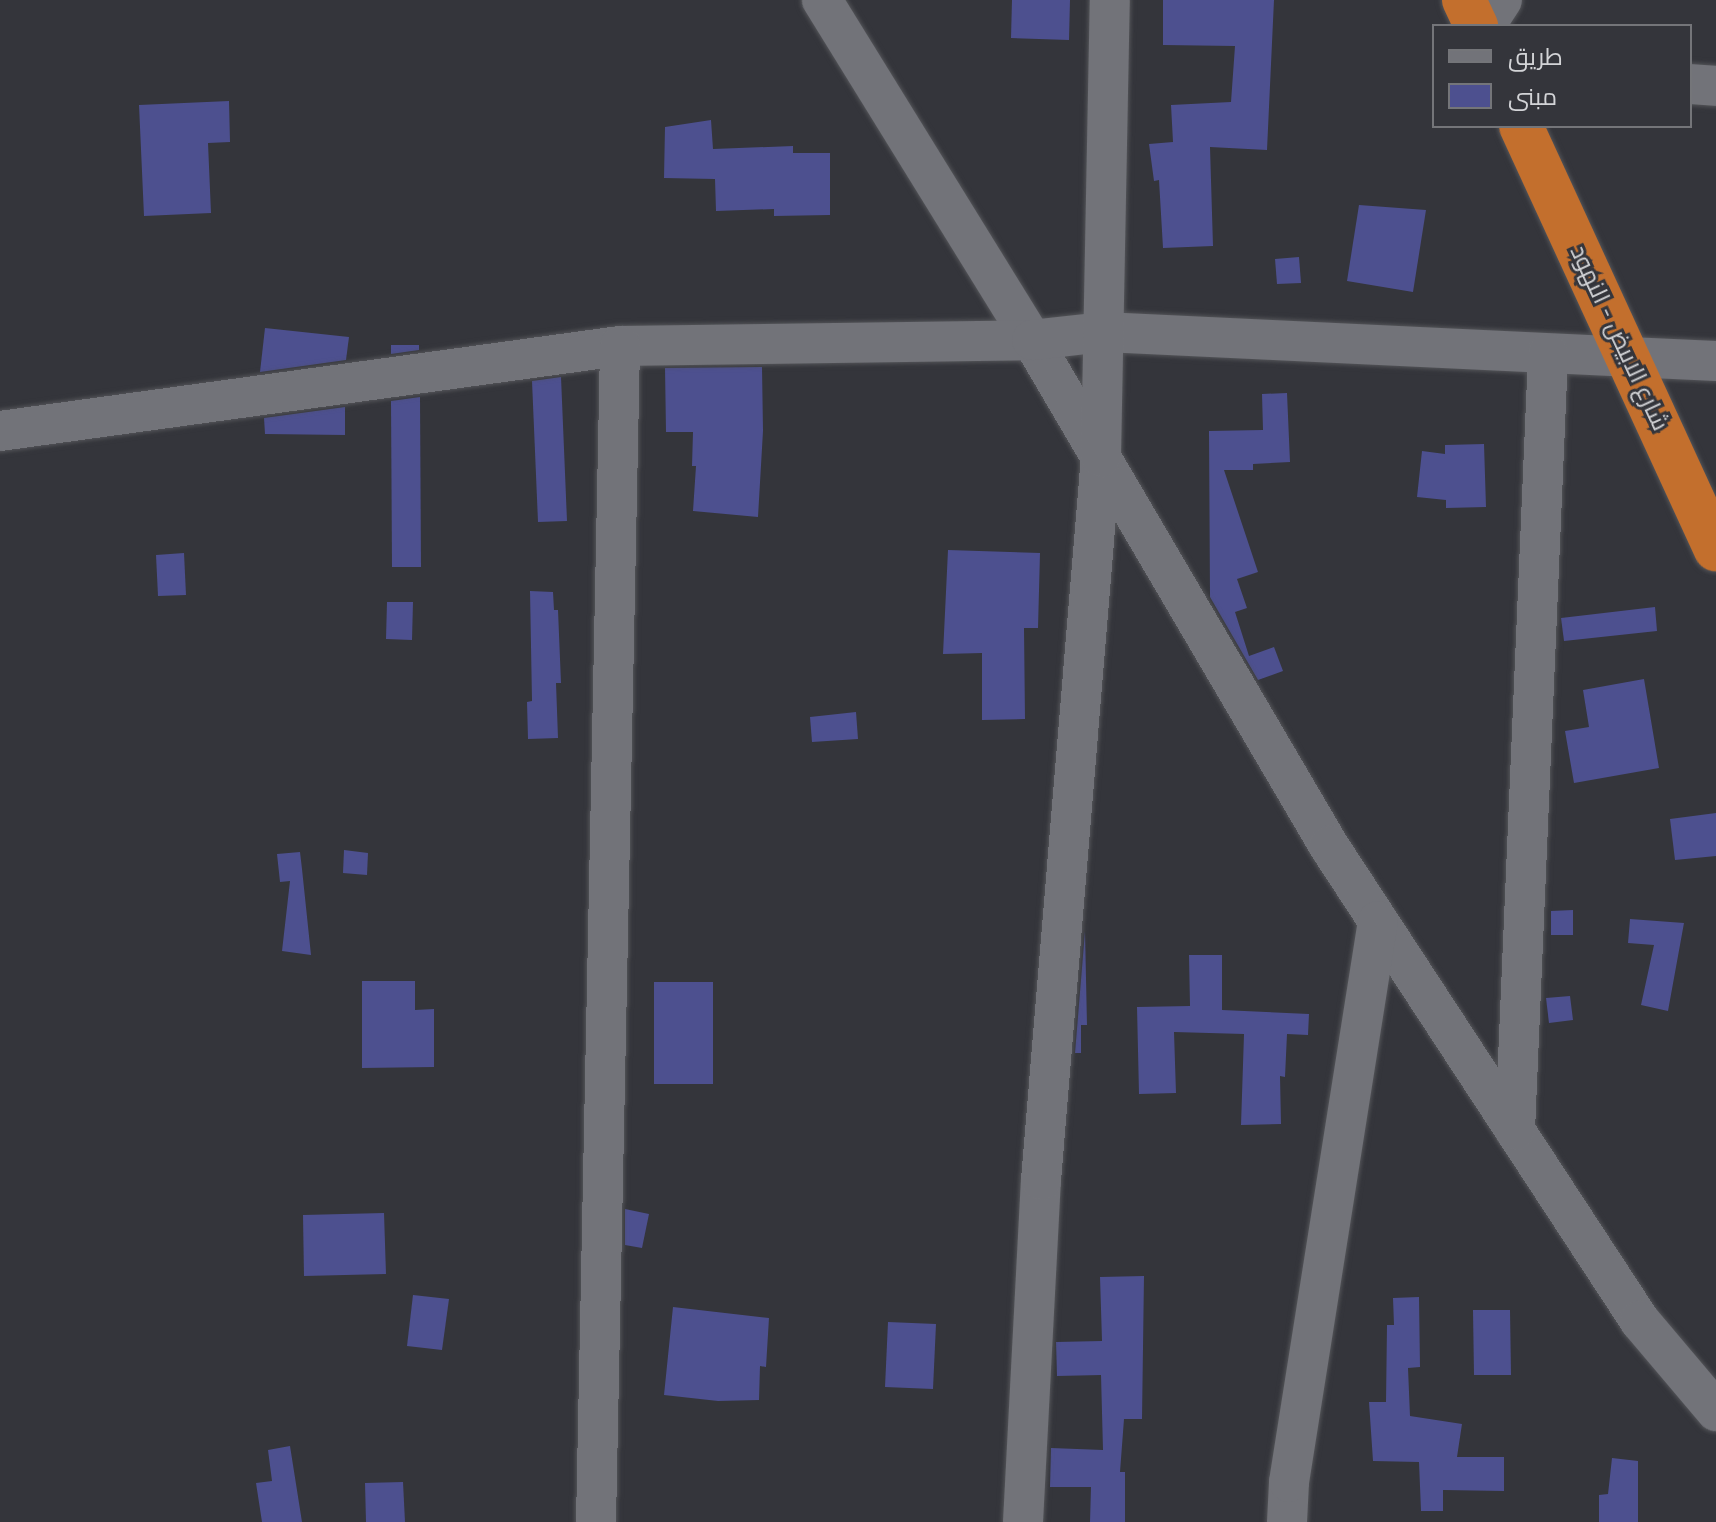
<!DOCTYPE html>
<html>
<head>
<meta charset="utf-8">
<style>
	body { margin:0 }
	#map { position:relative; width:1716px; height:1522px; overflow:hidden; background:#34353b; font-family:"Nunito Sans",Cairo,sans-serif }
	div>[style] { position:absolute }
	.building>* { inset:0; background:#4d508f }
	.roads { filter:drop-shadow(0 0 2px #535458) drop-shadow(0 0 2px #535458) }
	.minor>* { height:40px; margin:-20px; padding:0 20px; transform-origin:20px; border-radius:20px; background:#727379 }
	.highway>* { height:44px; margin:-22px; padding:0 22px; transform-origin:22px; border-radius:22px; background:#c36f2d }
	span { translate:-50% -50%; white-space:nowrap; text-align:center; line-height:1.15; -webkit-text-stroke:6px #34353b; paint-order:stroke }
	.street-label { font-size:24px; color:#d3d4d7 }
	.legend { position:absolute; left:1432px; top:24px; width:260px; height:104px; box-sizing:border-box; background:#34353b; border:2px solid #747579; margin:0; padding:10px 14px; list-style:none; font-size:24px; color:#d3d4d7 }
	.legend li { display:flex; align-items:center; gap:16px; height:40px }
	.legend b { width:40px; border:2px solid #747579 }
</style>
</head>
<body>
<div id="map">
	<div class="building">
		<div style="clip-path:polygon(1012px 0,1070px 0,1069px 40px,1011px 38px)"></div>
		<div style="clip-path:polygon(1163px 0,1274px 0,1267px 150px,1210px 147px,1213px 246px,1163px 248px,1159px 180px,1154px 181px,1149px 144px,1173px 142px,1171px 105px,1231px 102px,1235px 46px,1163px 45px)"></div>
		<div style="clip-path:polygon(229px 101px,230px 142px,208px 143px,211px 213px,144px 216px,139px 105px)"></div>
		<div style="clip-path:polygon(711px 120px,713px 149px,793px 146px,793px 153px,830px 153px,830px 215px,774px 216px,774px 209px,716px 211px,715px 179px,664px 178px,665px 127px)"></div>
		<div style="clip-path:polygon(1359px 205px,1426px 210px,1413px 292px,1347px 281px)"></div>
		<div style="clip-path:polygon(1299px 257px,1301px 283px,1277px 284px,1275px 259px)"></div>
		<div style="clip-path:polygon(265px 328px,349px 337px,346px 360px,260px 372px)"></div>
		<div style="clip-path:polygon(391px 345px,419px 345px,419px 350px,391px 354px)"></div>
		<div style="clip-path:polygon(762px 367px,763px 431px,758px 517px,693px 511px,696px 466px,692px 466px,693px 432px,666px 432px,665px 368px)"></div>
		<div style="clip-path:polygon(561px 377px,567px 521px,538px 522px,532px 381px)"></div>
		<div style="clip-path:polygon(1287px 393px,1290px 462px,1253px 464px,1253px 470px,1224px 470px,1258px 572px,1237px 579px,1247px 608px,1235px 612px,1249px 656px,1274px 647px,1283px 671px,1258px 680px,1210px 597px,1209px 431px,1263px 430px,1262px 394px)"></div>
		<div style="clip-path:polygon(420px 397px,421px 567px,392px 567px,391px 401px)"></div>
		<div style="clip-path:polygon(345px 407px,345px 435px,265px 434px,264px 418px)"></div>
		<div style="clip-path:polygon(1484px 444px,1486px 507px,1446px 508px,1446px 500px,1417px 497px,1422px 451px,1445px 454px,1445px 445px)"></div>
		<div style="clip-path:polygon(948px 550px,1040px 553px,1038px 628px,1024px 628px,1025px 719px,982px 720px,982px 653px,943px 654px)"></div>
		<div style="clip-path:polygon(184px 553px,186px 595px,158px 596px,156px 555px)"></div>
		<div style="clip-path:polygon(530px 591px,553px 592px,554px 610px,558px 610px,561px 683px,556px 683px,558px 738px,528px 739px,527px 702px,532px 701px)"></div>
		<div style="clip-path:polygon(387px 602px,413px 602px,412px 640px,386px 639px)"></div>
		<div style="clip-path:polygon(1655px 607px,1657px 631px,1564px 641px,1561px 618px)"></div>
		<div style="clip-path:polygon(1644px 679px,1659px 768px,1574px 783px,1565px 731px,1589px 727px,1583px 690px)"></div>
		<div style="clip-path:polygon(856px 712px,858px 739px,812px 742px,810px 717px)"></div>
		<div style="clip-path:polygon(1716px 813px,1716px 856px,1675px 860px,1670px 819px)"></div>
		<div style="clip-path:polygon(344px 850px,368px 853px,367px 875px,343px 873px)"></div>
		<div style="clip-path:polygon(300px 852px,302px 869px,311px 955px,282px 951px,290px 881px,280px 882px,277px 854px)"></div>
		<div style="clip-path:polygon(1573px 910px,1573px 935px,1551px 935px,1551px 911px)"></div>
		<div style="clip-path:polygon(1630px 919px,1684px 923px,1668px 1011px,1641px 1005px,1654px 945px,1628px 943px)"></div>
		<div style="clip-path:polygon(1085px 931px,1087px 1025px,1081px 1025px,1081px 1053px,1075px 1053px)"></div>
		<div style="clip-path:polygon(1189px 955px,1222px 955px,1222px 1010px,1309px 1014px,1308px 1035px,1287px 1034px,1285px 1077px,1280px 1076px,1281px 1124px,1241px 1125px,1244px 1034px,1174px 1032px,1176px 1093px,1139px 1094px,1137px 1007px,1190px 1006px)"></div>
		<div style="clip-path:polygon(362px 981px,415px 981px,415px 1010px,434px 1009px,434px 1067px,362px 1068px)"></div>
		<div style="clip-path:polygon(654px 982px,713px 982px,713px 1084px,654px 1084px)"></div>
		<div style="clip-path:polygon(1570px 996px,1573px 1020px,1549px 1023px,1546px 998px)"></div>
		<div style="clip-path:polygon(625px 1209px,649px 1214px,642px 1248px,625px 1245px)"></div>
		<div style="clip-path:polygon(384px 1213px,386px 1274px,304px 1276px,303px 1215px)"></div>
		<div style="clip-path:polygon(1144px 1276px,1142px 1419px,1124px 1419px,1120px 1472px,1125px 1472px,1125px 1522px,1090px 1522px,1091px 1487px,1050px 1487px,1051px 1448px,1103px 1450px,1101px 1375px,1057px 1376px,1056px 1342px,1102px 1341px,1100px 1277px)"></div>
		<div style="clip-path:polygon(413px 1295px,449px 1299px,442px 1350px,407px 1346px)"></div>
		<div style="clip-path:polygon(1419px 1297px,1420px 1367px,1408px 1368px,1410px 1416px,1462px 1424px,1457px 1457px,1504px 1457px,1504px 1491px,1443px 1490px,1443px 1511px,1421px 1511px,1419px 1462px,1373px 1461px,1369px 1402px,1386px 1402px,1387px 1325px,1394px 1325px,1393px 1298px)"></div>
		<div style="clip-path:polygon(673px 1307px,769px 1318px,766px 1367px,760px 1366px,759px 1400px,718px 1401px,664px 1395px)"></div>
		<div style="clip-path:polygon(1473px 1310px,1510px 1310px,1511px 1375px,1474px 1375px)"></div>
		<div style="clip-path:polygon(888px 1322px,936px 1324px,933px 1389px,885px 1387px)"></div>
		<div style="clip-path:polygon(290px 1446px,302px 1522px,262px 1522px,256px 1483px,272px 1481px,268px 1450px)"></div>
		<div style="clip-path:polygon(1612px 1458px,1638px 1461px,1638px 1522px,1599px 1522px,1599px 1495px,1608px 1494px)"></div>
		<div style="clip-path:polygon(403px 1482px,405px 1522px,366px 1522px,365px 1483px)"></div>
	</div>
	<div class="roads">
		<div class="minor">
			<div style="left:822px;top:0;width:400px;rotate:58.3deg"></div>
			<div style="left:1032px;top:340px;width:587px;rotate:59.59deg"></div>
			<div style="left:1329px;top:846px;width:568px;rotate:56.79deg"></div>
			<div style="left:1640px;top:1321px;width:118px;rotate:49.8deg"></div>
			<div style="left:1485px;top:26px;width:31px;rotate:-57deg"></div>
			<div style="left:1690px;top:84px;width:26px;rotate:4deg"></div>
			<div style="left:0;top:431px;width:626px;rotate:-7.81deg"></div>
			<div style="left:620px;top:346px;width:412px;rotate:-0.8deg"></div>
			<div style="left:1032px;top:340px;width:71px;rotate:-6.4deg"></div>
			<div style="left:1103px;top:332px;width:614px;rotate:2.71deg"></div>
			<div style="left:1515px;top:1130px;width:777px;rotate:-87.56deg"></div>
			<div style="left:596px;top:1522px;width:1176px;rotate:-88.83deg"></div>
			<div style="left:1023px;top:1522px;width:342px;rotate:-87deg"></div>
			<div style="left:1041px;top:1180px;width:725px;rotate:-85.26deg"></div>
			<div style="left:1101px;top:457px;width:457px;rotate:-88.9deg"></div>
			<div style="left:1287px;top:1522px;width:40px;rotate:-87.1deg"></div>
			<div style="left:1289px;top:1482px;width:568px;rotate:-80.99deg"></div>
		</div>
		<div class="highway">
			<div style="left:1464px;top:0;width:29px;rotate:65deg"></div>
			<div style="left:1521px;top:126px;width:466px;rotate:65.3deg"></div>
		</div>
	</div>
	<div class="street-label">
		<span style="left:1619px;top:338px;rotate:65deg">شارع الابيض - النهود</span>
	</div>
	<ul class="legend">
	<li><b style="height:10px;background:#727379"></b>طريق</li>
	<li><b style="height:22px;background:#4d508f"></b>مبنى</li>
	</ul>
</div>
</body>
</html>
